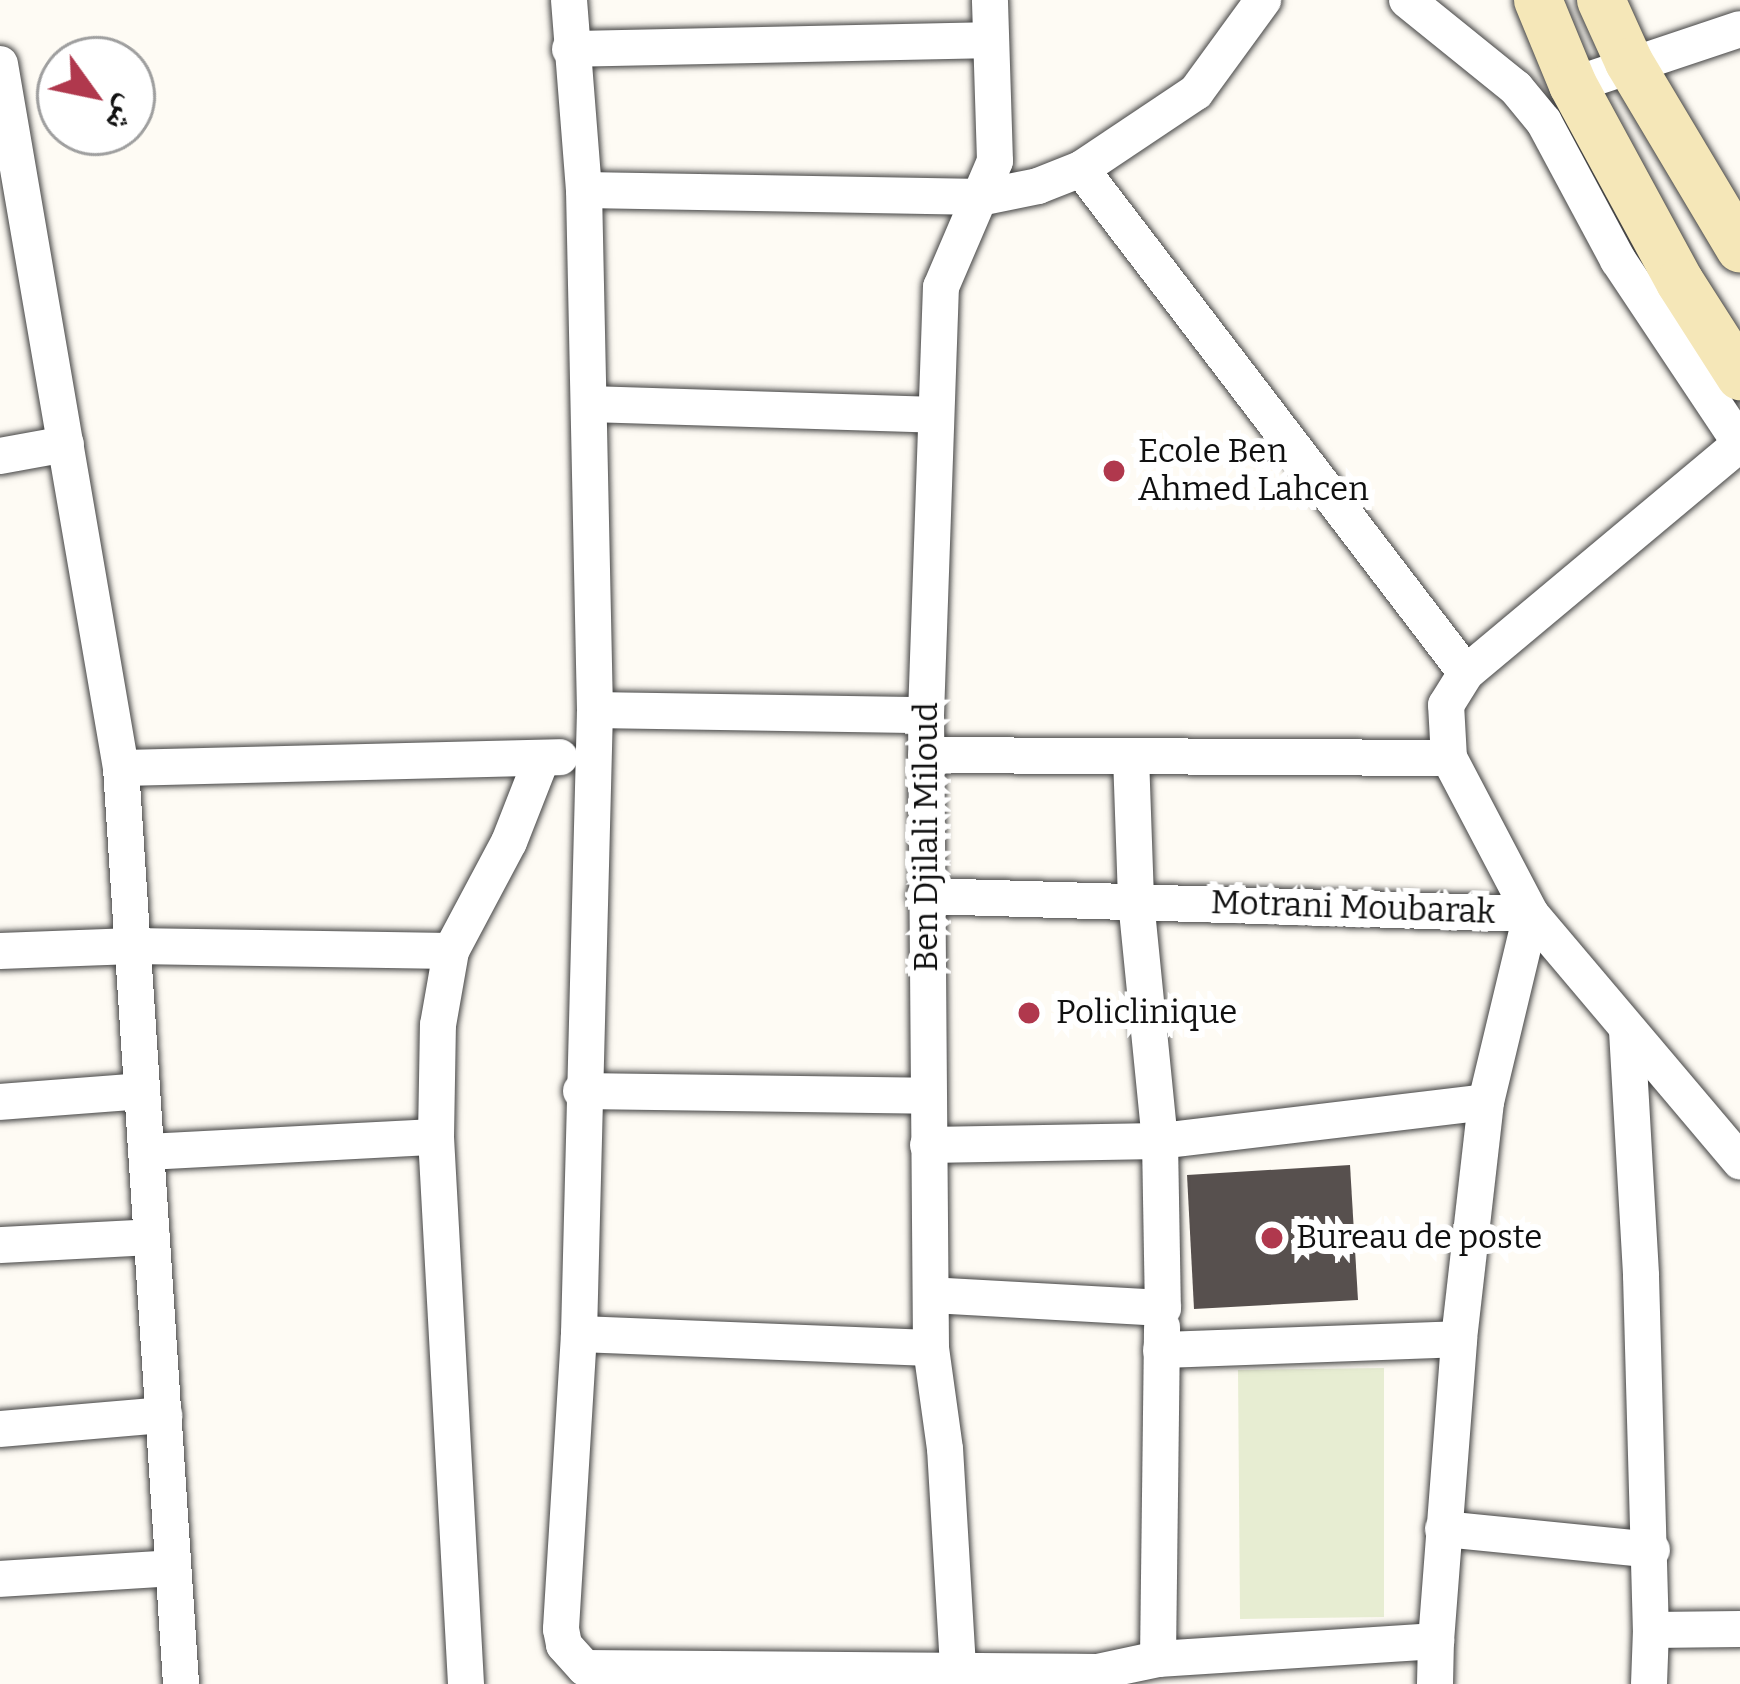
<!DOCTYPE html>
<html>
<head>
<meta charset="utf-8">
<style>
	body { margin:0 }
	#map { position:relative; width:1740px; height:1684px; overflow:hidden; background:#fefbf4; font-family:Bitter,"Noto Naskh Arabic",serif }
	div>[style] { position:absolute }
	.pitch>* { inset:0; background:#e7edd2 }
	.building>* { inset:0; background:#57504e }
	.roads { filter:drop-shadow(0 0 3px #434343) drop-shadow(0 0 3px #434343) }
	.street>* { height:36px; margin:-18px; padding:0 18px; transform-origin:18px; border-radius:18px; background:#fff }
	.secondary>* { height:48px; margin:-24px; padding:0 24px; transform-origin:24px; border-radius:24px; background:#f5e7b8 }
	.dots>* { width:33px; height:33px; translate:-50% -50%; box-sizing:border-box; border:6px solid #fff; border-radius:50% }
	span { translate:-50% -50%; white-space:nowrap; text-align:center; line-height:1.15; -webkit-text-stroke:12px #fff; paint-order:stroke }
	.poi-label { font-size:33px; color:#101010 }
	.left { translate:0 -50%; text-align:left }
	.street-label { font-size:33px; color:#101010 }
	.north { position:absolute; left:36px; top:36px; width:120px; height:120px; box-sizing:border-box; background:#fff; border:3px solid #9f9f9f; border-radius:50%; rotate:123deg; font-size:33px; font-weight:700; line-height:48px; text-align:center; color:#101010 }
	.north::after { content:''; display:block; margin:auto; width:42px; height:54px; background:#b0384d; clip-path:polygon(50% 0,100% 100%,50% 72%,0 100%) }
</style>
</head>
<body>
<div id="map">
	<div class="pitch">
		<div style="clip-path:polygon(1384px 1368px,1384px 1617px,1240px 1619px,1238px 1370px)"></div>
	</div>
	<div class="building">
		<div style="clip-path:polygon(1350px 1165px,1358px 1300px,1194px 1309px,1187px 1175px)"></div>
	</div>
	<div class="roads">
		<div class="street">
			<div style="left:569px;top:0;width:191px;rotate:85.5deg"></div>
			<div style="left:584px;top:190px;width:520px;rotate:88.79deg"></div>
			<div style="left:595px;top:710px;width:624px;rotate:91.47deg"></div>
			<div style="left:579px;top:1334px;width:296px;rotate:93.5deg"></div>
			<div style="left:561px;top:1629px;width:16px;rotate:79deg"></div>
			<div style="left:564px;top:1645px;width:31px;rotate:48deg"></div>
			<div style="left:585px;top:1668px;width:512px;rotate:0.45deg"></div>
			<div style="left:1097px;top:1672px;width:12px;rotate:90deg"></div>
			<div style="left:1407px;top:0;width:140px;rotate:38.9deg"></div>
			<div style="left:1516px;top:88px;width:44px;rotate:50.5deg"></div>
			<div style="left:1544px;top:122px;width:157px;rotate:61.8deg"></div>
			<div style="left:1618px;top:260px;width:220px;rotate:56.3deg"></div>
			<div style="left:570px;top:49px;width:420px;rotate:-1.2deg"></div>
			<div style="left:0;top:64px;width:714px;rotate:80.25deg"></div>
			<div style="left:121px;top:768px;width:918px;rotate:86.25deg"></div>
			<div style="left:1573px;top:85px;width:176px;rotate:-18.5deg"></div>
			<div style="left:1081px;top:169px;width:634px;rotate:52.62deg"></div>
			<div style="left:584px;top:190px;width:400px;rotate:1deg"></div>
			<div style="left:984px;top:197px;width:55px;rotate:-11.5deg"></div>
			<div style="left:1038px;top:186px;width:46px;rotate:-21.6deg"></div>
			<div style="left:1081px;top:169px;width:138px;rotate:-33.8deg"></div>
			<div style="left:1196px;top:92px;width:114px;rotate:-53.9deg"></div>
			<div style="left:591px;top:404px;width:344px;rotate:1.8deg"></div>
			<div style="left:0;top:456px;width:67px;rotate:-10.3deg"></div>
			<div style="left:595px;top:710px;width:331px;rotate:0.9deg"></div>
			<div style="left:926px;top:755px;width:523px;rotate:0.33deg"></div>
			<div style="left:1131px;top:756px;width:145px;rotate:88deg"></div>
			<div style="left:1136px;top:901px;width:241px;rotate:84.3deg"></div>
			<div style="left:1160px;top:1141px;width:328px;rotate:-6.8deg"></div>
			<div style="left:1486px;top:1102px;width:193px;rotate:-76.5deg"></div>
			<div style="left:1531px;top:914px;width:176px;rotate:-117.7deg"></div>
			<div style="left:1449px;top:758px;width:53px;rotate:-93.2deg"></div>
			<div style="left:1446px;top:705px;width:38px;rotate:-58deg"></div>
			<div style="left:1466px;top:673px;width:357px;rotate:-39.9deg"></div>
			<div style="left:121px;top:768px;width:439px;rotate:-1.4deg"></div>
			<div style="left:925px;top:896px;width:606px;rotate:1.7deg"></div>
			<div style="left:1531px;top:914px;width:324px;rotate:49.8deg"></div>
			<div style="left:0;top:951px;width:133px;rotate:-2.2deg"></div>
			<div style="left:133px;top:946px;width:318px;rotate:0.9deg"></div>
			<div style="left:1627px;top:1031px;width:245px;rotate:86.7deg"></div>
			<div style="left:1641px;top:1276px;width:354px;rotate:88.4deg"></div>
			<div style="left:1651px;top:1630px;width:89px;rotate:-0.6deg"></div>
			<div style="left:581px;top:1091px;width:347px;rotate:0.8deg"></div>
			<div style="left:0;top:1102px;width:142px;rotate:-4.4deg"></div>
			<div style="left:928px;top:1145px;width:232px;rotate:-1deg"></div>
			<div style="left:1160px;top:1141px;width:167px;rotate:89deg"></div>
			<div style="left:1163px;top:1308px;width:231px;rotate:-176.8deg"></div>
			<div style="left:146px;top:1152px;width:290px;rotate:-3deg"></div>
			<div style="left:0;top:1245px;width:152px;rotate:-3deg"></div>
			<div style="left:579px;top:1334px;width:352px;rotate:2.3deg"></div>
			<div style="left:1161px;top:1350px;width:298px;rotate:-2.1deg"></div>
			<div style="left:1459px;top:1339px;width:239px;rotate:-83.5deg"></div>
			<div style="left:0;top:1429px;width:165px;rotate:-4.9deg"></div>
			<div style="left:1443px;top:1529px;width:210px;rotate:5.7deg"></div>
			<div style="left:0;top:1579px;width:173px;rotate:-3.6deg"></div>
			<div style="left:1158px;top:1659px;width:332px;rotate:-89.3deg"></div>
			<div style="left:1097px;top:1672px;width:62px;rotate:-12deg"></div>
			<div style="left:1158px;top:1659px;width:279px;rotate:-3.7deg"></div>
			<div style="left:1436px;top:1641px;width:303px;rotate:-85.6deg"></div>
			<div style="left:466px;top:1684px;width:548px;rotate:-93.14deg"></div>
			<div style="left:436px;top:1137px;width:112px;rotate:-89deg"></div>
			<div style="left:438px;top:1025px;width:75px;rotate:-80deg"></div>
			<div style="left:451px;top:951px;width:123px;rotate:-62deg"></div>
			<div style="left:509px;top:842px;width:90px;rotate:-68.6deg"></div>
			<div style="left:959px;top:1684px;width:235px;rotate:-93.4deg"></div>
			<div style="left:945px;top:1449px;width:102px;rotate:-97.9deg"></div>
			<div style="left:931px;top:1348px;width:633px;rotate:-90.45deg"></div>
			<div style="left:926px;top:715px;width:428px;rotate:-88deg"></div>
			<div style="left:941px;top:287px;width:137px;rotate:-66.8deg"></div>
			<div style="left:995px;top:161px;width:161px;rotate:-91.8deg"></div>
			<div style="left:1435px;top:1684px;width:43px;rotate:-88.7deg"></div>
			<div style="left:1649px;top:1684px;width:54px;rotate:-87.9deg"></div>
		</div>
		<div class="secondary">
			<div style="left:1538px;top:0;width:92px;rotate:67.6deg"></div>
			<div style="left:1573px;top:85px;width:224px;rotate:61.5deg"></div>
			<div style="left:1680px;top:282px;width:112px;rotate:57.4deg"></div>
			<div style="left:1601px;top:0;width:68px;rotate:65.7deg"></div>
			<div style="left:1629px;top:62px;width:217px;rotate:59.2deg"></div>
		</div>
	</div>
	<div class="dots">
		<div style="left:1114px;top:471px;background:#b0384d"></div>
		<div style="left:1029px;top:1013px;background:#b0384d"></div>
		<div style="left:1272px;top:1238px;background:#b0384d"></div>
	</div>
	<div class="poi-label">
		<span class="left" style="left:1138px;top:471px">Ecole Ben<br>Ahmed Lahcen</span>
		<span class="left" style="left:1056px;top:1013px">Policlinique</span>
		<span class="left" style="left:1296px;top:1238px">Bureau de poste</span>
	</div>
	<div class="street-label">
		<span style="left:927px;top:837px;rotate:-90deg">Ben Djilali Miloud</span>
		<span style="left:1353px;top:908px;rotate:2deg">Motrani Moubarak</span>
	</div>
	<div class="north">ش</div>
</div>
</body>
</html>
